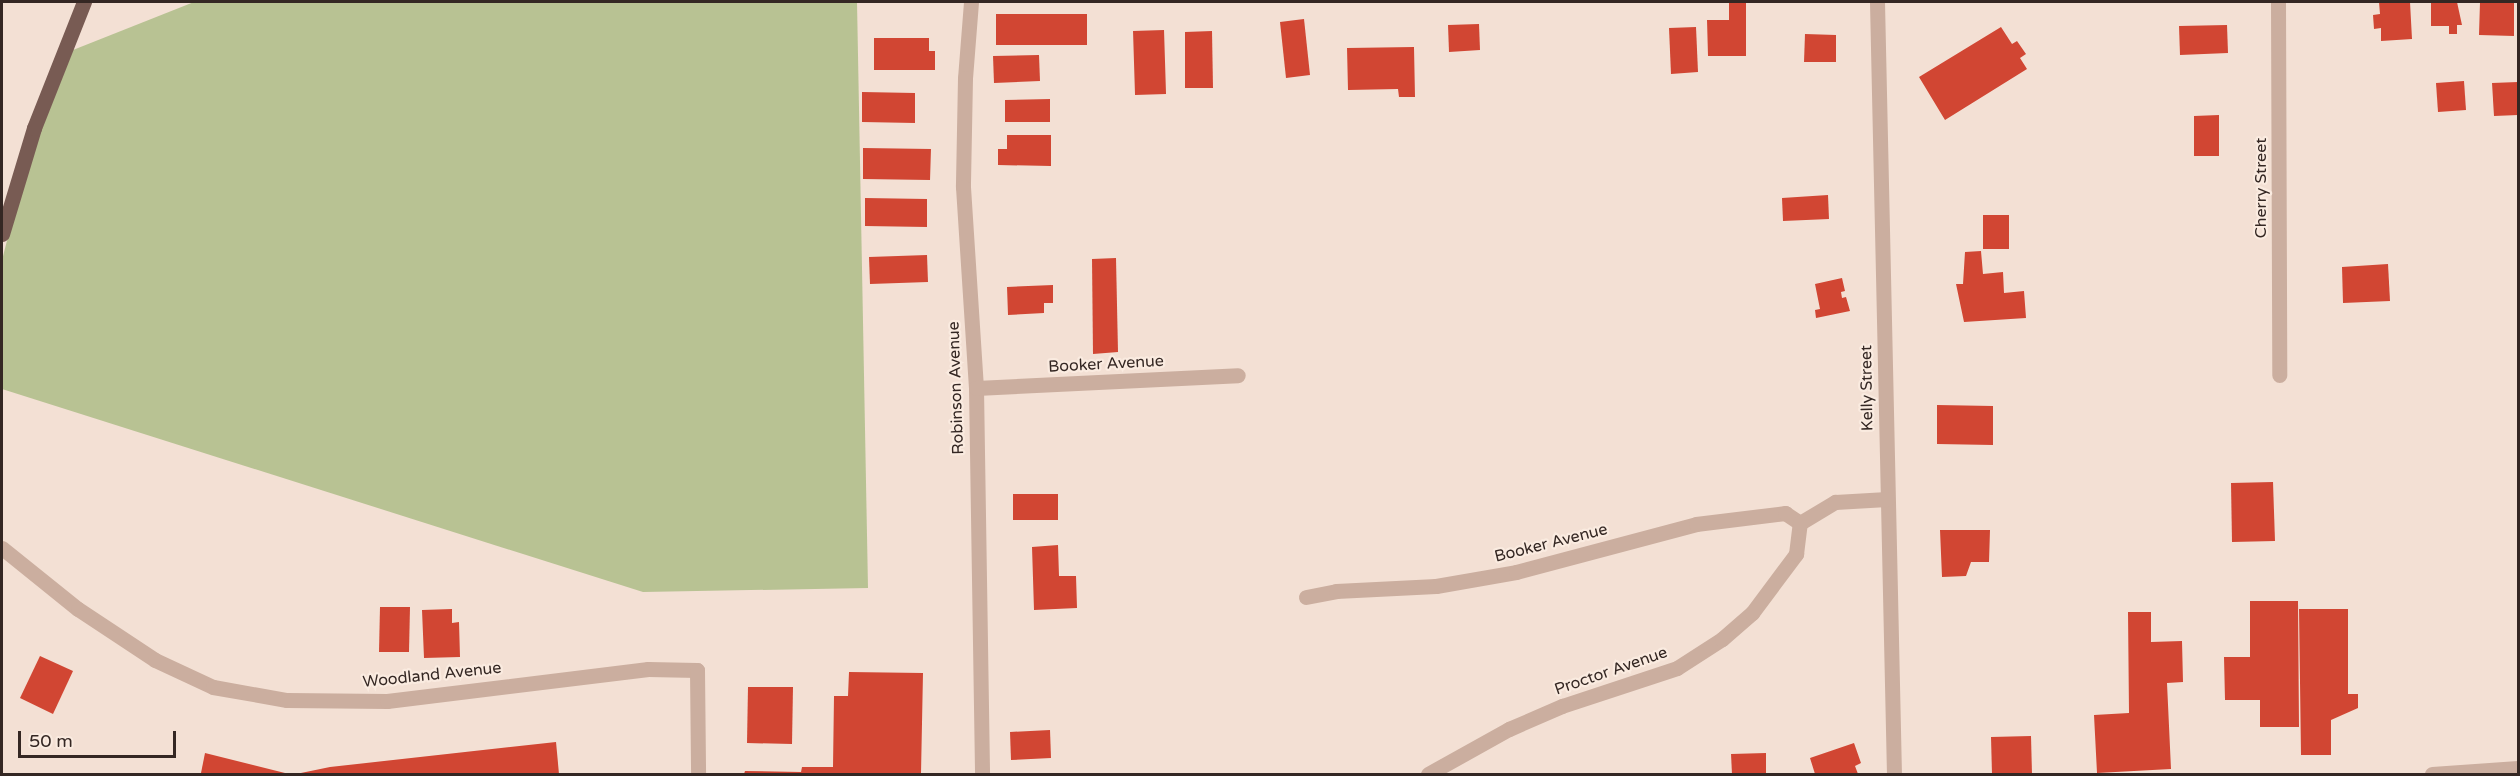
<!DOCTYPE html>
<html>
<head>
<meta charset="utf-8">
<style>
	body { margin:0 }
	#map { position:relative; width:2520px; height:776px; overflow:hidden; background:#f3e0d4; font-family:"Varela Round",sans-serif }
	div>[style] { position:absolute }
	.green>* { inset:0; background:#b8c293 }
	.building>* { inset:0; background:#d14633 }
	.minor>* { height:15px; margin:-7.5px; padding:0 7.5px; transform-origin:7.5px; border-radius:7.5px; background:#cbae9f }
	.major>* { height:15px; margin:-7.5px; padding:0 7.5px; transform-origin:7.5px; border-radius:7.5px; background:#785b53 }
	span { translate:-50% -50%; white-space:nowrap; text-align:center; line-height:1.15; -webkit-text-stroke:4.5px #faebe0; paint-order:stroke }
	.street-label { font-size:16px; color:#342723 }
	.frame { position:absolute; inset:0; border:3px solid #342723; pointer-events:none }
	.scale { position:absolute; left:18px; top:731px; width:158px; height:27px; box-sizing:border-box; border:3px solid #342723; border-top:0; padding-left:8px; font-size:18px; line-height:21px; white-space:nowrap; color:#342723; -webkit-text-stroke:4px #faebe0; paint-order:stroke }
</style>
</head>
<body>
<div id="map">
	<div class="green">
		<div style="clip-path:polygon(194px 2px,857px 2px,868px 588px,643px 592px,2px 389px,2px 260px,25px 171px,73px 50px)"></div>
	</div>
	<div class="building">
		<div style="clip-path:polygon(1729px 2px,1746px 2px,1746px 56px,1708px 56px,1707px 20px,1729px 20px)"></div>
		<div style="clip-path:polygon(2379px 2px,2410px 2px,2412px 39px,2381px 41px,2381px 28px,2374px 29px,2373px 15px,2380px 14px)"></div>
		<div style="clip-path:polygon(2431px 2px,2457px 2px,2462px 25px,2457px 25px,2457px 34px,2449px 34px,2449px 26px,2431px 26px)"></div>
		<div style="clip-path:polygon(2480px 2px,2514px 2px,2514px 36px,2479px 35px)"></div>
		<div style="clip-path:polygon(996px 14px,1087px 14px,1087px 45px,996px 45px)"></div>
		<div style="clip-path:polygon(1304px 19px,1310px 75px,1286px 78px,1280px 22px)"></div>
		<div style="clip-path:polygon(1479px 24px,1480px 50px,1449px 52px,1448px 25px)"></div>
		<div style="clip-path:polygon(2227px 25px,2228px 53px,2180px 55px,2179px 26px)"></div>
		<div style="clip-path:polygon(1696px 27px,1698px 72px,1671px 74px,1669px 28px)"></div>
		<div style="clip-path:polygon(2001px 27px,2012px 44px,2017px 41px,2026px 54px,2020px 58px,2027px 69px,1945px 120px,1919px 77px)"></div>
		<div style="clip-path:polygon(1164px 30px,1166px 94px,1135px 95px,1133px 31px)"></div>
		<div style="clip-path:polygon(1212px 31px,1213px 88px,1185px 88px,1185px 32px)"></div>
		<div style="clip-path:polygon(1805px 34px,1836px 35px,1836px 62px,1804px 62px)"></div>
		<div style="clip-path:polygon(874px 38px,929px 38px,929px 51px,935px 51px,935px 70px,874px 70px)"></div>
		<div style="clip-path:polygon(1414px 47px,1415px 97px,1399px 97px,1398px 89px,1348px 90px,1347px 48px)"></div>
		<div style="clip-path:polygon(1039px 55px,1040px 81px,994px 83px,993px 56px)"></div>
		<div style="clip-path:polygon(2464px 81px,2466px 110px,2438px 112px,2436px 83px)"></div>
		<div style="clip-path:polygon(2518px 82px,2518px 115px,2494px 116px,2492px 83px)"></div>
		<div style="clip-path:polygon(862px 92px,915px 93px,915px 123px,862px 122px)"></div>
		<div style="clip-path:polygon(1050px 99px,1050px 122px,1005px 122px,1005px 100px)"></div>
		<div style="clip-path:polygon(2219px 115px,2219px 156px,2194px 156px,2194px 116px)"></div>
		<div style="clip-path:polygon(1007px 135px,1051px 135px,1051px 166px,998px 165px,998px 149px,1007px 149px)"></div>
		<div style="clip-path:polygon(863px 148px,931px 149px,930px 180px,863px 179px)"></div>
		<div style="clip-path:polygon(1828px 195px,1829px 219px,1783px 221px,1782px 198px)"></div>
		<div style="clip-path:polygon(865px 198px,927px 199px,927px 227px,865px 226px)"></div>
		<div style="clip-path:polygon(1983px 215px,2009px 215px,2009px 249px,1983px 249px)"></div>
		<div style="clip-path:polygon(1981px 251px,1983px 274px,2003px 272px,2004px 293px,2024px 291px,2026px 318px,1964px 322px,1956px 284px,1963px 284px,1965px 252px)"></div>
		<div style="clip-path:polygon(927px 255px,928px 282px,870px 284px,869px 257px)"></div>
		<div style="clip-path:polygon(1116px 258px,1118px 352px,1093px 354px,1092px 259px)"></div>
		<div style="clip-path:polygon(2388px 264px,2390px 301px,2343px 303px,2342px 267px)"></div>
		<div style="clip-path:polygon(1842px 278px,1845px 291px,1841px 292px,1842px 298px,1846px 297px,1850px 311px,1816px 318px,1815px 310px,1820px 309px,1815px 284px)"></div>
		<div style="clip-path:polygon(1053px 285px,1053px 303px,1044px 303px,1044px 313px,1008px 315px,1007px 287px)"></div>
		<div style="clip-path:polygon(1937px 405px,1993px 406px,1993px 445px,1937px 444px)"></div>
		<div style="clip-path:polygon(2273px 482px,2275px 541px,2232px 542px,2231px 483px)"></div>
		<div style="clip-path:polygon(1013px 494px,1058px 494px,1058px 520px,1013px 520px)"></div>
		<div style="clip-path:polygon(1940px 530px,1990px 530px,1989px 562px,1971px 562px,1966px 576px,1942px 577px)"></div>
		<div style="clip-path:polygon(1058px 545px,1059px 576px,1076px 576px,1077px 608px,1034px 610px,1032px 547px)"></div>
		<div style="clip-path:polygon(2250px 601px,2298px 601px,2299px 727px,2260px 727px,2260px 700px,2225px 700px,2224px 657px,2250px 657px)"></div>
		<div style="clip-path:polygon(380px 607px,410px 607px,409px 652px,379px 652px)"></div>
		<div style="clip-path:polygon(452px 609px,452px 623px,459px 622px,460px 657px,424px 658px,422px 610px)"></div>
		<div style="clip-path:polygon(2299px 609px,2348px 609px,2348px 694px,2358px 694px,2358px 708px,2331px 720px,2331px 755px,2301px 755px)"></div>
		<div style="clip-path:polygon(2128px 612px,2151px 612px,2151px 642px,2182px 641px,2183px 682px,2167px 683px,2171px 769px,2097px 773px,2094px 715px,2129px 713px)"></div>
		<div style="clip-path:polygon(40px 656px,73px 671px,53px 714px,20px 698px)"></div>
		<div style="clip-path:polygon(849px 672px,923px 673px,921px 774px,744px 774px,745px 771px,801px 772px,802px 767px,833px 767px,834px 696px,848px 696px)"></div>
		<div style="clip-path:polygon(748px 687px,793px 687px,792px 744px,747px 743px)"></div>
		<div style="clip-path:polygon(1050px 730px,1051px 758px,1011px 760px,1010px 732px)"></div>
		<div style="clip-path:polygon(2031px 736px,2032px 774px,1992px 774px,1991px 737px)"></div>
		<div style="clip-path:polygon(556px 742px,559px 774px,296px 774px,330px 767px)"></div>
		<div style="clip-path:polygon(1854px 743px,1861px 763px,1855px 766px,1858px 774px,1815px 774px,1810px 758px)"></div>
		<div style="clip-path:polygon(205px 753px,289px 774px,201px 773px)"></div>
		<div style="clip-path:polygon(1766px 753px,1766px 774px,1732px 774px,1731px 754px)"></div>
	</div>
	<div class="minor">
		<div style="left:971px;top:2px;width:76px;rotate:94.5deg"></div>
		<div style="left:965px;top:78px;width:109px;rotate:91.1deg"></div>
		<div style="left:963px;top:187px;width:201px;rotate:86.3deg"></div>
		<div style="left:976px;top:388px;width:386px;rotate:89.1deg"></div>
		<div style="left:1877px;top:2px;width:772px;rotate:88.74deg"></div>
		<div style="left:2278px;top:2px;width:373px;rotate:89.8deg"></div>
		<div style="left:976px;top:388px;width:262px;rotate:-2.8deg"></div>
		<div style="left:2px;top:548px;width:97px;rotate:38.8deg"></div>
		<div style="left:78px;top:609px;width:92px;rotate:33.5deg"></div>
		<div style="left:155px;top:660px;width:64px;rotate:25deg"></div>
		<div style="left:213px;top:687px;width:75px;rotate:10deg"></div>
		<div style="left:287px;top:700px;width:100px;rotate:0.6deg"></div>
		<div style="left:387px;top:701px;width:263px;rotate:-7deg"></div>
		<div style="left:648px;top:669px;width:49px;rotate:1.2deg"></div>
		<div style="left:697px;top:670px;width:104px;rotate:89.4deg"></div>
		<div style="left:1306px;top:597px;width:31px;rotate:-11deg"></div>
		<div style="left:1336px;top:591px;width:100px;rotate:-2.9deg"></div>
		<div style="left:1436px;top:586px;width:81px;rotate:-9.9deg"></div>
		<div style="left:1516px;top:572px;width:186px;rotate:-14.9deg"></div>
		<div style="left:1696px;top:524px;width:90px;rotate:-7deg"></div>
		<div style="left:1785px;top:513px;width:18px;rotate:34deg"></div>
		<div style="left:1428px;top:774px;width:93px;rotate:-29.1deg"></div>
		<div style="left:1509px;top:729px;width:58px;rotate:-23.5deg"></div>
		<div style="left:1562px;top:706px;width:121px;rotate:-18.3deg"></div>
		<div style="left:1677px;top:668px;width:54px;rotate:-32.8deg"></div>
		<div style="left:1722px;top:639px;width:40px;rotate:-41deg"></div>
		<div style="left:1752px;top:613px;width:74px;rotate:-53.3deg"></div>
		<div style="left:1796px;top:554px;width:31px;rotate:-83deg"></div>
		<div style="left:1800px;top:523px;width:41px;rotate:-31deg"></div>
		<div style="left:1835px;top:502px;width:52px;rotate:-3.3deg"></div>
		<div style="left:2432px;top:774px;width:86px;rotate:-4deg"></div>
	</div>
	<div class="major">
		<div style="left:2px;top:234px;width:111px;rotate:-73.2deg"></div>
		<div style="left:34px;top:128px;width:136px;rotate:-68.4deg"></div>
	</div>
	<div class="street-label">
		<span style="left:2261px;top:188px;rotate:-90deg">Cherry Street</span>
		<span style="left:1106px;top:364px;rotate:-3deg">Booker Avenue</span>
		<span style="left:956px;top:388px;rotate:-92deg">Robinson Avenue</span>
		<span style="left:1867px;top:388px;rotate:-91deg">Kelly Street</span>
		<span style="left:1551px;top:543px;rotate:-14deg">Booker Avenue</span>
		<span style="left:1611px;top:671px;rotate:-19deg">Proctor Avenue</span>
		<span style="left:432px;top:675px;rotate:-6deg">Woodland Avenue</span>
	</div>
	<div class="frame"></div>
	<div class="scale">50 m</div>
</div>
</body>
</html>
